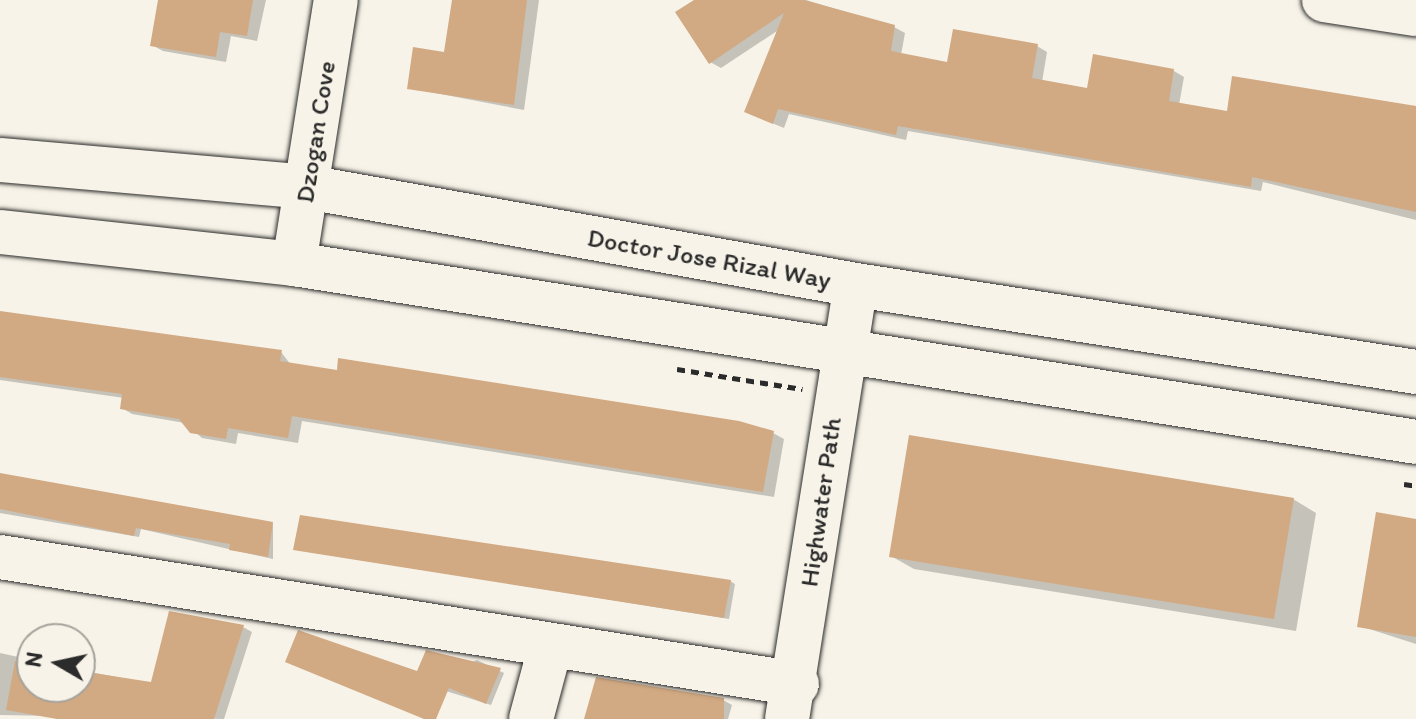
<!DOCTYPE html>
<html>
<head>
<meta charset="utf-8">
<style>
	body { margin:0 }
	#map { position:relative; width:1416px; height:719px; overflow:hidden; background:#f7f3e8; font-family:Itim,sans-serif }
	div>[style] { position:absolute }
	.shadow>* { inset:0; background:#0003 }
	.building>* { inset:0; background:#d1a983 }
	.path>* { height:5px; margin-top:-2.5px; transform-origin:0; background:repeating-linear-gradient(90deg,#2b2b2b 0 8px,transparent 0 14px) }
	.roads { filter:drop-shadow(0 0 2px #2b2b2b) drop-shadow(0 0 2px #2b2b2b) }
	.minor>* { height:44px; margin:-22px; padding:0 22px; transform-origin:22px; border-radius:22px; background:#f7f3e8 }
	span { translate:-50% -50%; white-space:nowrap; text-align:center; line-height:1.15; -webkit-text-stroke:7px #f7f3e8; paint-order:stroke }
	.street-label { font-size:26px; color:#2b2b2b }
	.north { position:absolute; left:16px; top:623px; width:80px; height:80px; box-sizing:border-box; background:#f7f3e8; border:2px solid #a5a39c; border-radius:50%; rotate:279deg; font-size:22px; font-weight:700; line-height:32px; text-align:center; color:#2b2b2b }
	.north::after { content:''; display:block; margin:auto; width:28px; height:36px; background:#2b2b2b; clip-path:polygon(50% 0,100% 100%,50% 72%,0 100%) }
</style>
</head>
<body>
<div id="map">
	<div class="shadow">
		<div style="clip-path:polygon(159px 0,266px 0,257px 41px,231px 36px,226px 62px,163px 51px,152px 45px)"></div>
		<div style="clip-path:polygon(454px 0,539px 0,524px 110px,409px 88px,445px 55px)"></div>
		<div style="clip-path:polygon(697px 0,806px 0,894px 27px,905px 33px,901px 55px,949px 64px,1037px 46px,1047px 52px,1042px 82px,1089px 90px,1174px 71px,1184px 77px,1179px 105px,1228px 113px,1416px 108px,1416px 220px,1263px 182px,1261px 191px,908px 131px,906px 140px,789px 114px,784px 128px,757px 117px,780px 29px,721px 68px,710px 62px)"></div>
		<div style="clip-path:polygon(0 312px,281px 352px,291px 365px,773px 433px,784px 439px,774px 497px,302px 421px,298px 443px,238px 433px,236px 444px,202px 438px,185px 423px,132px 414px,122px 408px,124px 398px,0 380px)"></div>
		<div style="clip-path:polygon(0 475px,273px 524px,273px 559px,141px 529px,139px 537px,0 513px)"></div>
		<div style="clip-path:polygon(1293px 499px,1316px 513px,1296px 631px,914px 569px,891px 556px)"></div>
		<div style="clip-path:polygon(1416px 521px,1416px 644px,1360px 626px)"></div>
		<div style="clip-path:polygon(296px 549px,730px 581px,735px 584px,729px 619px)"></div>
		<div style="clip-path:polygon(243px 627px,252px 632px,224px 719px,0 715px,0 653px,32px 660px,32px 687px,80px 687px,80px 670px,153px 684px)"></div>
		<div style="clip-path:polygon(477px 660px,504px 673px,491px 705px,420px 683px)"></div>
		<div style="clip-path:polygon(723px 700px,732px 705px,728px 719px,586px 719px)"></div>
	</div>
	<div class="building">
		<div style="clip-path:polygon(158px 0,253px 0,247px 36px,220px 32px,216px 57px,150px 46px)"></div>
		<div style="clip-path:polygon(452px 0,527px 0,514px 105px,407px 89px,413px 47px,444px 52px)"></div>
		<div style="clip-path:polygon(694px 0,804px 0,895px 25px,891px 51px,947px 62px,953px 29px,1038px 44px,1032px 78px,1087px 88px,1093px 54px,1174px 69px,1169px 101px,1227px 111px,1232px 76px,1416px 106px,1416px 212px,1252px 177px,1251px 187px,898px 126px,896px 135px,778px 109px,773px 124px,744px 112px,784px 13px,709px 64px,675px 12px)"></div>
		<div style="clip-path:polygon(0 311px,282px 350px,280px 361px,337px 370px,338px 358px,739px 421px,774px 431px,763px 492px,292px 416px,288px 438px,228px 428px,226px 439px,190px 433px,179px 419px,120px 409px,122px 394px,0 377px)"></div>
		<div style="clip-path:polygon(909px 435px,1294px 498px,1274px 619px,889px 557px)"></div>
		<div style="clip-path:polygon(0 473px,273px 522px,268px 557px,229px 550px,230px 544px,136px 528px,134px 536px,0 509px)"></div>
		<div style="clip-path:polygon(1376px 512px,1416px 519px,1416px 637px,1357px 627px)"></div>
		<div style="clip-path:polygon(300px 515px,731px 580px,724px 618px,293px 550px)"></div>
		<div style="clip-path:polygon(169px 611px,244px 625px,214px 719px,57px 719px,6px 710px,15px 661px,32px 663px,32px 687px,80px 687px,80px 671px,151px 682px)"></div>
		<div style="clip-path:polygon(298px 630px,417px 671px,426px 650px,501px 668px,486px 704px,449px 688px,436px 719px,424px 719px,285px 662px)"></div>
		<div style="clip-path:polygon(596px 677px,724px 698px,724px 719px,584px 719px)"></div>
	</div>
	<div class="path">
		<div style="left:677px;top:369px;width:127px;rotate:9.1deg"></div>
		<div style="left:1404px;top:484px;width:12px;rotate:9deg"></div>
	</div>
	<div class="roads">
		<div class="minor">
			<div style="left:1324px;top:0;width:93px;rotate:8.7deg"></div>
			<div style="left:0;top:160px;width:308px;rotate:5deg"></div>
			<div style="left:307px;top:187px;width:558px;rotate:10.12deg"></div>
			<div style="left:856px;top:285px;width:567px;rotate:8.83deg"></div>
			<div style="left:0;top:232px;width:296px;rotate:6.2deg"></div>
			<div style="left:294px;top:264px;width:1136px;rotate:9.01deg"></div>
			<div style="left:294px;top:264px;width:267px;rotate:-81deg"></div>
			<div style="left:0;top:557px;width:807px;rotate:9.05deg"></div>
			<div style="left:531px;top:719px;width:73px;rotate:-75deg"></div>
			<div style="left:787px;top:719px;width:439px;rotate:-81deg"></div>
		</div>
	</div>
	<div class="street-label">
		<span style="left:316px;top:132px;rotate:-81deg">Dzogan Cove</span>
		<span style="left:709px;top:259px;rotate:10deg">Doctor Jose Rizal Way</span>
		<span style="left:821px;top:502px;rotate:-82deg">Highwater Path</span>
	</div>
	<div class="north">N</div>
</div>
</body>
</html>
